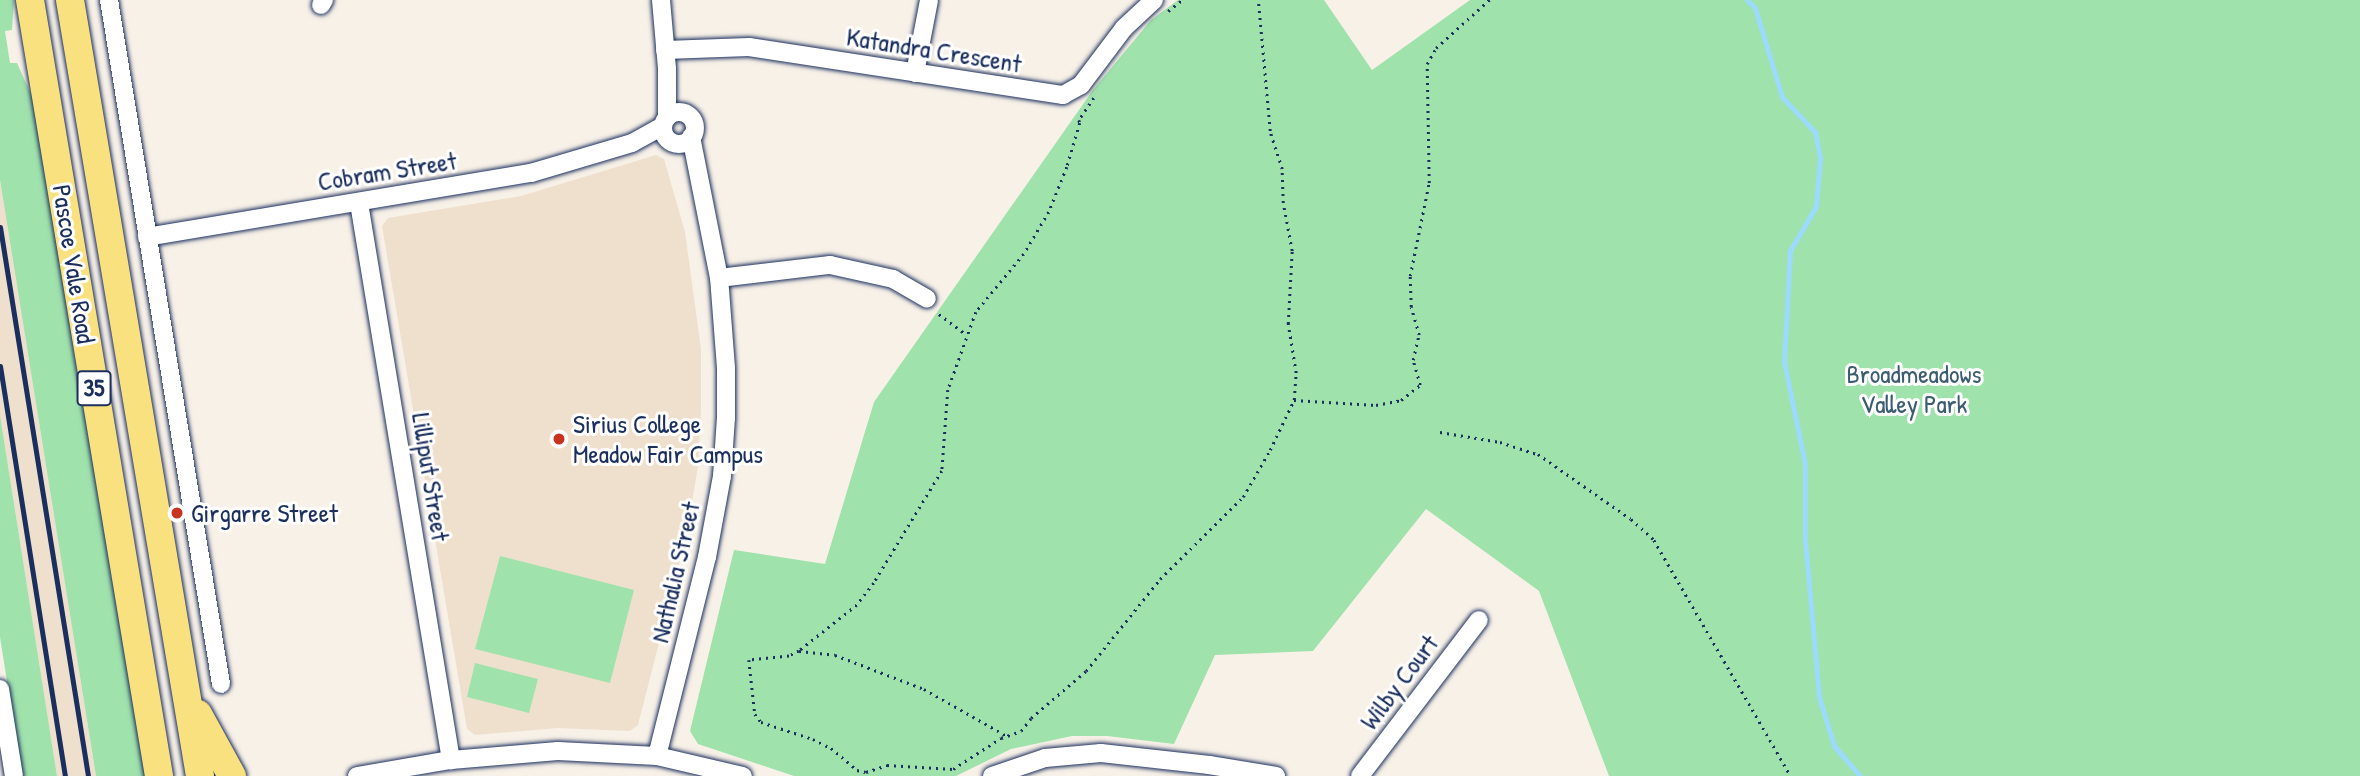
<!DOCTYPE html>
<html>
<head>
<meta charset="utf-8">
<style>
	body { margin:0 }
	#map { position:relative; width:2360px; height:776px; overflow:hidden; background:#f8f1e8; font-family:"Patrick Hand",sans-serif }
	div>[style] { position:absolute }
	.built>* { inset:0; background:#efe0cd }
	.green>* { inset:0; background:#a0e2ac }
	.stream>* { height:5px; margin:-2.5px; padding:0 2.5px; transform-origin:2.5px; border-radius:2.5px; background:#9cdafe }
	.path>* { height:2.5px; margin-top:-1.25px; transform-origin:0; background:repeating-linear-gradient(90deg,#1b2f5e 0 2px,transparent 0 7px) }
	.roads { filter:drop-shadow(0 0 2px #1b2f5e) drop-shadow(0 0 2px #1b2f5e) }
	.minor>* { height:18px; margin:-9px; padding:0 9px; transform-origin:9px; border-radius:9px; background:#fff }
	.minor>.ring { margin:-9px; padding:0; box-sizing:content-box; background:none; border:18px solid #fff; border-radius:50% }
	.primary>* { height:28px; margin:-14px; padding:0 14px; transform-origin:14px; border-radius:14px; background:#fae180 }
	.rail>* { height:5px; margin:-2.5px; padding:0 2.5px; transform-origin:2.5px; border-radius:2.5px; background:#1b2f5e }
	.dots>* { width:19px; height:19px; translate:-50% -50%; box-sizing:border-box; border:4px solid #fff; border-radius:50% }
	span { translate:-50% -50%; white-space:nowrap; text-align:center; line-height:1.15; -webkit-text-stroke:6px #fff; paint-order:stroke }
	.shield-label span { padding:2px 5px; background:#fff; border:2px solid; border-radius:5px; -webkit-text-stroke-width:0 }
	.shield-label { font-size:24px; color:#1b2f5e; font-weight:700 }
	.street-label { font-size:26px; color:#1b2f5e }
	.park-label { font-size:26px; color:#3c5c72 }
	.poi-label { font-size:26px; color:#1b2f5e }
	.left { translate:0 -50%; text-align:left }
</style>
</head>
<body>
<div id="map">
	<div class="built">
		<div style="clip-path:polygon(656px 155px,664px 159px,685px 232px,701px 349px,701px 411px,698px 466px,687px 533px,638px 725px,630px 731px,558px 728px,475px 735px,467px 729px,382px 226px,388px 218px,521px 196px)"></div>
		<div style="clip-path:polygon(0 180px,96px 776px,57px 776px,0 415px)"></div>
	</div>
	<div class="green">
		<div style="clip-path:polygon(0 0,14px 0,12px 30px,5px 31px,10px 63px,17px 63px,34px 101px,145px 776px,96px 776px,0 180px)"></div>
		<div style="clip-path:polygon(1178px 0,1324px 0,1372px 70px,1470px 0,2360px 0,2360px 776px,1609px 776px,1539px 591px,1426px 509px,1313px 651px,1215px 655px,1174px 744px,1107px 736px,1072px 736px,1011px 749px,956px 776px,794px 776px,698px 744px,690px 731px,734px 550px,825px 564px,874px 402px,1093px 90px,1151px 20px)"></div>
		<div style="clip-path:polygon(0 415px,57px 776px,22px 776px,0 637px)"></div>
		<div style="clip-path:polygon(500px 556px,634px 590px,610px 683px,475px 649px)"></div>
		<div style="clip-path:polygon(475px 663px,538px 679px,529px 713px,467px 697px)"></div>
	</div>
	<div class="stream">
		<div style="left:1747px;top:0;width:11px;rotate:45deg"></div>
		<div style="left:1755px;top:8px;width:93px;rotate:73.1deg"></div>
		<div style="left:1782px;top:97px;width:48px;rotate:46.7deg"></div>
		<div style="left:1815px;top:132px;width:26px;rotate:79deg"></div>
		<div style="left:1820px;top:158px;width:48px;rotate:94.8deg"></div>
		<div style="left:1816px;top:206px;width:52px;rotate:120deg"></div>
		<div style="left:1790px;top:251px;width:111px;rotate:93.1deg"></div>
		<div style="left:1784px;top:362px;width:104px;rotate:78.4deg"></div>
		<div style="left:1805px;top:464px;width:76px;rotate:90deg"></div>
		<div style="left:1805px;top:540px;width:158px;rotate:84.9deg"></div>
		<div style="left:1819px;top:697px;width:51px;rotate:73deg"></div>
		<div style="left:1834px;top:746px;width:40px;rotate:49deg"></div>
	</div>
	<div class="path">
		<div style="left:1168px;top:11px;width:18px;rotate:-38deg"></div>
		<div style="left:1094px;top:98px;width:27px;rotate:124deg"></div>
		<div style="left:1079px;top:120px;width:3px;rotate:72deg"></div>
		<div style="left:1080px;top:123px;width:46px;rotate:106.5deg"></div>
		<div style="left:1067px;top:167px;width:48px;rotate:111.8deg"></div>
		<div style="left:1049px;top:212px;width:49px;rotate:120.8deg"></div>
		<div style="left:1024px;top:254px;width:75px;rotate:129.6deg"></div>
		<div style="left:976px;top:312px;width:83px;rotate:109.7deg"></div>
		<div style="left:948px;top:390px;width:81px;rotate:94.2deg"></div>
		<div style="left:942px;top:471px;width:131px;rotate:121.3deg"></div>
		<div style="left:874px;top:583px;width:28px;rotate:128deg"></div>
		<div style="left:857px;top:605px;width:74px;rotate:141.6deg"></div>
		<div style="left:799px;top:651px;width:11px;rotate:153deg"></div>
		<div style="left:789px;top:656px;width:40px;rotate:174.3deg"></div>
		<div style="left:749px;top:660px;width:54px;rotate:83.7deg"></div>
		<div style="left:755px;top:714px;width:10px;rotate:53deg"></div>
		<div style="left:761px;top:722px;width:55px;rotate:18.1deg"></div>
		<div style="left:813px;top:739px;width:20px;rotate:27deg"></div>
		<div style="left:831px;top:748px;width:34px;rotate:40deg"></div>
		<div style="left:857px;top:770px;width:9px;rotate:13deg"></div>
		<div style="left:866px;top:772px;width:22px;rotate:-18deg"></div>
		<div style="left:887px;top:765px;width:66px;rotate:3.5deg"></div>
		<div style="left:953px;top:769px;width:57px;rotate:-32.9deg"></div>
		<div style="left:1001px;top:738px;width:21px;rotate:-19deg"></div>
		<div style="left:1021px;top:731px;width:16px;rotate:-52deg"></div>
		<div style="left:1031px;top:718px;width:72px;rotate:-40.5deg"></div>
		<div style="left:1086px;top:671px;width:118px;rotate:-51.2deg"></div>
		<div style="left:1160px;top:579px;width:117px;rotate:-44.7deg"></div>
		<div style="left:1243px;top:497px;width:54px;rotate:-60.1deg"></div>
		<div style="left:1270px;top:450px;width:55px;rotate:-64.4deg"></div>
		<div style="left:1294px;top:400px;width:27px;rotate:-86deg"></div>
		<div style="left:1296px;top:373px;width:50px;rotate:-99.3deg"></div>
		<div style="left:1288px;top:324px;width:73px;rotate:-86.9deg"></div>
		<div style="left:1292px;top:251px;width:49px;rotate:-100.6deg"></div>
		<div style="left:1283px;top:203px;width:34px;rotate:-92deg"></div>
		<div style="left:1282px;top:169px;width:40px;rotate:-108deg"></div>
		<div style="left:1270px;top:131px;width:132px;rotate:-95.2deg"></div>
		<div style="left:939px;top:314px;width:35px;rotate:37deg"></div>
		<div style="left:1294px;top:400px;width:82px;rotate:3.5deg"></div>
		<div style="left:1376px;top:405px;width:25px;rotate:-11deg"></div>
		<div style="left:1401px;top:400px;width:24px;rotate:-38deg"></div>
		<div style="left:1420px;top:385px;width:26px;rotate:-106deg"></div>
		<div style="left:1413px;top:360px;width:26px;rotate:-77deg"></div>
		<div style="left:1419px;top:335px;width:29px;rotate:-106deg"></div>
		<div style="left:1411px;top:307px;width:31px;rotate:-92deg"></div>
		<div style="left:1410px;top:276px;width:95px;rotate:-78.5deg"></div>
		<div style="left:1429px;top:183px;width:119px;rotate:-91deg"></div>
		<div style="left:1427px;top:64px;width:18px;rotate:-61deg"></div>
		<div style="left:1436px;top:48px;width:72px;rotate:-42.2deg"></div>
		<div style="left:1440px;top:432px;width:61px;rotate:9.5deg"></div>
		<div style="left:1500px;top:442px;width:40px;rotate:18deg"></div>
		<div style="left:1538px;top:454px;width:113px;rotate:35deg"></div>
		<div style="left:1631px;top:519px;width:31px;rotate:42deg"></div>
		<div style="left:1654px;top:540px;width:273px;rotate:59.9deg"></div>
		<div style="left:799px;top:651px;width:36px;rotate:6deg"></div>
		<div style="left:835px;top:655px;width:95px;rotate:20.9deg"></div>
		<div style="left:924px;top:689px;width:95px;rotate:29.5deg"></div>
	</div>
	<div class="roads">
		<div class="minor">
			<div style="left:109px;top:0;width:693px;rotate:80.7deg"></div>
			<div style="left:661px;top:0;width:69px;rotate:85deg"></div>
			<div style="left:667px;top:69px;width:49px;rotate:90deg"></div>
			<div style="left:321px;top:5px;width:6px;rotate:-59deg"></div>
			<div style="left:665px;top:50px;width:84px;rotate:-2deg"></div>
			<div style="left:749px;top:47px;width:318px;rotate:8.7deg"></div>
			<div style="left:1063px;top:95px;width:21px;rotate:-29deg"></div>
			<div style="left:1081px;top:85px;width:71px;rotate:-53deg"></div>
			<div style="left:1124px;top:28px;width:41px;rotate:-43deg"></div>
			<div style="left:915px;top:73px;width:74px;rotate:-79.1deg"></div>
			<div class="ring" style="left:663px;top:112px;width:14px;height:14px"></div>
			<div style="left:359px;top:203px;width:565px;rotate:80.62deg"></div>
			<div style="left:147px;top:237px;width:389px;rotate:-9.5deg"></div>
			<div style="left:531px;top:173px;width:105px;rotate:-16.5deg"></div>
			<div style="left:632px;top:143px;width:35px;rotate:-29deg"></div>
			<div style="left:719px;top:278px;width:112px;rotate:-6.7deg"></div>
			<div style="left:830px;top:265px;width:65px;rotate:12.5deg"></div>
			<div style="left:893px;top:279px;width:39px;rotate:30deg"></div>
			<div style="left:0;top:689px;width:88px;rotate:80.9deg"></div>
			<div style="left:657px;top:756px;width:205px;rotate:-75.9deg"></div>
			<div style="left:707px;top:557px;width:82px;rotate:-79.5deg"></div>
			<div style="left:722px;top:476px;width:58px;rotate:-86.1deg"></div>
			<div style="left:726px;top:418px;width:50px;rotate:-90deg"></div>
			<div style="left:726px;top:368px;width:90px;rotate:-94.4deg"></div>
			<div style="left:719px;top:278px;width:144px;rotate:-101.2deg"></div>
			<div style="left:357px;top:776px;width:95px;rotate:-9.7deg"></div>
			<div style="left:451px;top:760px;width:107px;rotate:-4.8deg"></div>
			<div style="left:558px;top:751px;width:99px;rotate:2.9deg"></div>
			<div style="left:657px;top:756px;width:88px;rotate:13.1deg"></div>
			<div style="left:992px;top:776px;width:56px;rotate:-18.8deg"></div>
			<div style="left:1045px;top:758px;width:56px;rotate:-5.1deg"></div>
			<div style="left:1101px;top:753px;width:109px;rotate:6.3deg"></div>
			<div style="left:1209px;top:765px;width:68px;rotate:9.3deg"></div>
			<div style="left:1360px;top:776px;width:196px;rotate:-52.7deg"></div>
		</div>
		<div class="primary">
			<div style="left:30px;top:0;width:787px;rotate:80.56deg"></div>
			<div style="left:70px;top:0;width:787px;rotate:80.49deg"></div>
			<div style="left:198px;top:714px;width:71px;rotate:61.3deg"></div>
		</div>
	</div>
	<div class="rail">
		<div style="left:0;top:227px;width:556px;rotate:80.89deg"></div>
		<div style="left:0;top:366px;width:415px;rotate:81deg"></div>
	</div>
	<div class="dots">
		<div style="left:559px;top:439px;background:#c8321e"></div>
		<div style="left:177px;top:513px;background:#c8321e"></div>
	</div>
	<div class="shield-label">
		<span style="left:94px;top:388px">35</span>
	</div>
	<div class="street-label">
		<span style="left:934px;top:50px;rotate:9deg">Katandra Crescent</span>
		<span style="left:387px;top:171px;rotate:-9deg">Cobram Street</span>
		<span style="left:74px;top:264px;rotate:81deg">Pascoe Vale Road</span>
		<span style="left:431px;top:477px;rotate:81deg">Lilliput Street</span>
		<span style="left:675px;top:572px;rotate:-77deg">Nathalia Street</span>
		<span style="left:1399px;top:682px;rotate:-53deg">Wilby Court</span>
	</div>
	<div class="park-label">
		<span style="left:1914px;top:389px">Broadmeadows<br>Valley Park</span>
	</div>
	<div class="poi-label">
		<span class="left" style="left:573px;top:439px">Sirius College<br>Meadow Fair Campus</span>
		<span class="left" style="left:191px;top:513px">Girgarre Street</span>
	</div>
</div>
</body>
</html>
